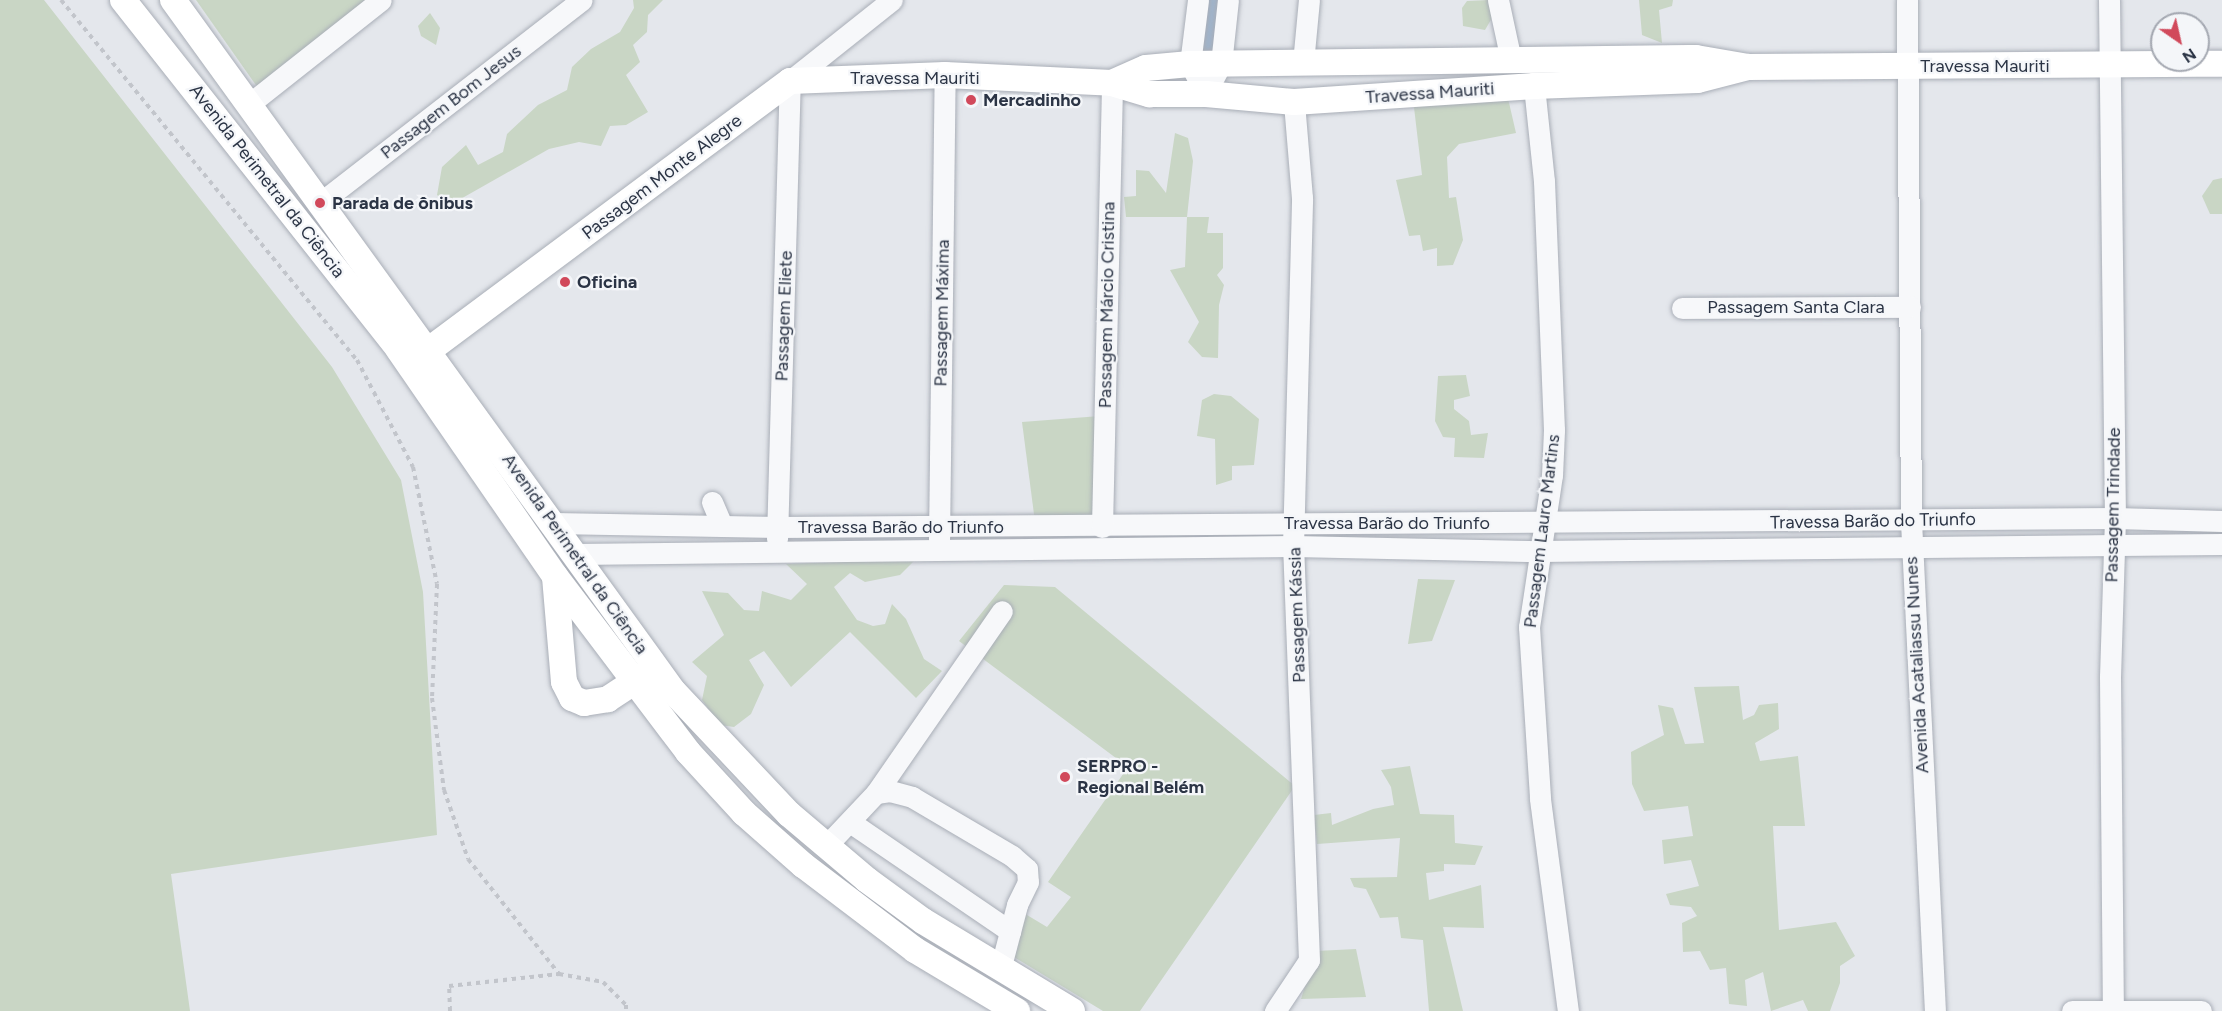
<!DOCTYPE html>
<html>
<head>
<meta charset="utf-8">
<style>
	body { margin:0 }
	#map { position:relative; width:2222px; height:1011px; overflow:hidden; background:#e4e7ec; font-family:Figtree,sans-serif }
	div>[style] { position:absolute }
	.green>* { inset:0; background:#c9d6c5 }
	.water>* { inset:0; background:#9fb4cc }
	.canal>* { height:20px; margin:-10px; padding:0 10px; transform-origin:10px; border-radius:10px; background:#9fb4cc }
	.path>* { height:4px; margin-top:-2px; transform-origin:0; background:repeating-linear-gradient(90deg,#c2c5cb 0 4.5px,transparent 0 9px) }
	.roads { filter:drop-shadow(0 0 2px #a9aeb7) drop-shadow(0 0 2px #a9aeb7) }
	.minor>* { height:21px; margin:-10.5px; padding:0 10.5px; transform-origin:10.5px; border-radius:10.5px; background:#f7f8fa }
	.major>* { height:26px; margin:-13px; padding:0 13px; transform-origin:13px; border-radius:13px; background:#fff }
	.dots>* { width:16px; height:16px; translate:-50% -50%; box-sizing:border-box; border:3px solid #f4f6f9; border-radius:50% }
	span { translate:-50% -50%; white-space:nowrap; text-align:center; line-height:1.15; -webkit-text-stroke:4.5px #f4f6f9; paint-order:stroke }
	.street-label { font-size:18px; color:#2b3445 }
	.poi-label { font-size:18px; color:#2b3445; font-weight:700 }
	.left { translate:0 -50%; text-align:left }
	.north { position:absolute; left:2150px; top:12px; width:60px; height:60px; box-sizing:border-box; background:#f4f6f9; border:2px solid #a4a8b1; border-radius:50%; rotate:146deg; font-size:16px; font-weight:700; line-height:24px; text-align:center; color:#2b3445 }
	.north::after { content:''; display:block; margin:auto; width:21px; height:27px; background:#d1495b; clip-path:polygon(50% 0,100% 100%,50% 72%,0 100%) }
</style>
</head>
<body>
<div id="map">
	<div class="green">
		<div style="clip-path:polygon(0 0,44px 0,332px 367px,401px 480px,423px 592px,437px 835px,171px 874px,190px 1011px,0 1011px)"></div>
		<div style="clip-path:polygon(196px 0,368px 0,258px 88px)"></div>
		<div style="clip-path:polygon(633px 0,663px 0,648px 15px,647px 32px,633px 45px,640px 62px,626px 75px,648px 112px,626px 125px,610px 126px,601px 146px,579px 142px,549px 149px,450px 205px,437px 195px,442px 167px,466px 145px,478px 165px,503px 152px,507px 134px,538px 105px,567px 90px,572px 67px,591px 49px,620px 32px,634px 8px)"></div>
		<div style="clip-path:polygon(1489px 0,1492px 18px,1485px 30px,1463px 26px,1462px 8px,1467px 1px)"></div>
		<div style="clip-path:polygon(1639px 0,1673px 0,1672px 6px,1659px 10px,1662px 43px,1642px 35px)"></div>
		<div style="clip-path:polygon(430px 13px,440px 28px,436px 45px,421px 36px,418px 26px)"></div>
		<div style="clip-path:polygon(1507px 94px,1516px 133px,1459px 144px,1447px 157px,1449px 198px,1456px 197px,1463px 240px,1453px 265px,1437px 266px,1437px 248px,1423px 251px,1420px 235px,1409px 236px,1396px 180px,1422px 175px,1413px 99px)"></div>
		<div style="clip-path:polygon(1175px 133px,1188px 138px,1193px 161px,1187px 217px,1209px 217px,1207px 233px,1223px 233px,1223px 268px,1217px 275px,1224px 285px,1219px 305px,1218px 358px,1202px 357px,1188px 342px,1199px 322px,1170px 270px,1185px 267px,1187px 217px,1126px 217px,1124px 197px,1136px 196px,1136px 170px,1149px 171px,1166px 193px)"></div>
		<div style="clip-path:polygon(2222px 178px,2222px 214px,2210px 214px,2202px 196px,2213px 180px)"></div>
		<div style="clip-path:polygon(1466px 375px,1470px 396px,1454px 400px,1454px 409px,1469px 421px,1471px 435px,1488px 433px,1484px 458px,1454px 457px,1455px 438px,1443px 437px,1435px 421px,1438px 376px)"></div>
		<div style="clip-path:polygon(1214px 394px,1231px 396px,1259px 419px,1254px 465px,1232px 466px,1232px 480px,1216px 485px,1215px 439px,1197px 436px,1202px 400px)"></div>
		<div style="clip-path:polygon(1100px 416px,1095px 521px,1035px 522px,1022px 422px)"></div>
		<div style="clip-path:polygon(916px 559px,900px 575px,865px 582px,850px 573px,834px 587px,857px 620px,873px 626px,885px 624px,892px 604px,906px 619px,924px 659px,942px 671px,916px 698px,850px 632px,791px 687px,764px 651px,749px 660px,764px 685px,751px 714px,734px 727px,720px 725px,702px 700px,707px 676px,692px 662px,724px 635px,702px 591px,728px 593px,744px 610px,759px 611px,762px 591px,791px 600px,807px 584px,786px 564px)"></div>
		<div style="clip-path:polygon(1418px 579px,1455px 580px,1432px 641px,1408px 644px)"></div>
		<div style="clip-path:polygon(1004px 585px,1055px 587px,1295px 786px,1140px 1011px,1103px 1011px,1009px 954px,1022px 912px,1047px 927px,1071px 897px,1048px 882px,1128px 767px,959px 641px)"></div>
		<div style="clip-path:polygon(1739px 686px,1743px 720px,1754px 715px,1759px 705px,1778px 703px,1779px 729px,1755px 743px,1760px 761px,1798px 756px,1805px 826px,1773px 826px,1779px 930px,1836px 922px,1855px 956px,1840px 966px,1840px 983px,1830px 1011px,1808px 1011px,1803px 1000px,1771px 1011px,1763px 972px,1745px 980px,1747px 1006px,1729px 1004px,1726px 968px,1710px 970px,1700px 951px,1683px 952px,1682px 923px,1697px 916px,1691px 907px,1670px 905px,1666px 894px,1699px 886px,1691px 860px,1664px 864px,1662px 840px,1693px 836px,1688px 806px,1644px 811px,1632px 784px,1631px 752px,1664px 735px,1658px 705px,1673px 708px,1685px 744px,1704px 743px,1694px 687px)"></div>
		<div style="clip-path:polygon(1410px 766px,1420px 814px,1454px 815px,1455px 843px,1483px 846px,1475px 865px,1444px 864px,1444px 871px,1426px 873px,1429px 900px,1481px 885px,1484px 928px,1443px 927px,1463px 1011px,1429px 1011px,1423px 940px,1401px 938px,1398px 917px,1380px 918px,1366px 889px,1354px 887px,1350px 878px,1397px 877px,1400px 838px,1317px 844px,1314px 815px,1331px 813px,1332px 825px,1373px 809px,1394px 805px,1391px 787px,1381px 770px)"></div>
		<div style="clip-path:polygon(1356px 949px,1366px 997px,1301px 999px,1316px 951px)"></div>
	</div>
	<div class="water">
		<div style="clip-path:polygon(1208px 0,1215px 0,1211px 43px,1203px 43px)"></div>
	</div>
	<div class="canal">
		<div style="left:1204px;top:56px;width:56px;rotate:-82.9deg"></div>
	</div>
	<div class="path">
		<div style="left:61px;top:0;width:466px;rotate:50.6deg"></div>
		<div style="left:357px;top:360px;width:121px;rotate:62.4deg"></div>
		<div style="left:413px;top:467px;width:119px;rotate:78.4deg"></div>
		<div style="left:437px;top:584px;width:114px;rotate:92.5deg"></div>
		<div style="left:432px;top:698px;width:93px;rotate:82.6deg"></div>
		<div style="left:444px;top:790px;width:73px;rotate:70.8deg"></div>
		<div style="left:468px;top:859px;width:147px;rotate:51.6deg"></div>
		<div style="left:559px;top:974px;width:45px;rotate:10.3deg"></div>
		<div style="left:603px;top:982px;width:33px;rotate:45deg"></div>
		<div style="left:626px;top:1005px;width:6px;rotate:90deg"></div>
		<div style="left:450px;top:1011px;width:25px;rotate:-92deg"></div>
		<div style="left:449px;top:986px;width:111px;rotate:-6.2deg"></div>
	</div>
	<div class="roads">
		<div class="minor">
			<div style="left:1198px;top:0;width:64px;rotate:97.1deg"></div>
			<div style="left:1190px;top:64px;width:34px;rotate:62deg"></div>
			<div style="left:1498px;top:0;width:61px;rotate:77.8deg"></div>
			<div style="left:1907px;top:0;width:521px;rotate:89.56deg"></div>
			<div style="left:1911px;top:521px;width:491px;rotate:87.2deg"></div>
			<div style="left:2109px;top:0;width:518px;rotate:89.34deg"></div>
			<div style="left:2115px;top:518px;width:159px;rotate:91.8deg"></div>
			<div style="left:2110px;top:677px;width:332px;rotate:89.5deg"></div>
			<div style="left:1303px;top:63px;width:63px;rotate:-84.6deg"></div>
			<div style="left:1214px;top:77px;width:15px;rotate:-62deg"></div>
			<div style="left:1221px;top:64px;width:64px;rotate:-83.8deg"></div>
			<div style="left:1534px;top:86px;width:96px;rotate:84deg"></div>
			<div style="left:1544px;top:181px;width:249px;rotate:87.7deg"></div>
			<div style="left:1554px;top:430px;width:45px;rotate:92.5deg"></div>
			<div style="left:1552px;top:475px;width:154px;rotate:98.6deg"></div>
			<div style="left:1529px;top:627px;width:172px;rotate:86.3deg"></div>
			<div style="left:1540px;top:799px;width:214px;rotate:82.5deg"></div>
			<div style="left:248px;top:105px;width:169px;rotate:-38.3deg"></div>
			<div style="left:320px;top:203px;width:331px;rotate:-37.8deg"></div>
			<div style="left:1682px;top:308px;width:228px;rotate:-0.3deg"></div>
			<div style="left:712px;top:502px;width:26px;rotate:67deg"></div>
			<div style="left:553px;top:523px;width:225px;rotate:1deg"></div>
			<div style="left:778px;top:527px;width:1337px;rotate:-0.39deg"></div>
			<div style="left:2115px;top:518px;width:107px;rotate:1.6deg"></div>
			<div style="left:1102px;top:527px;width:444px;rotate:-88.7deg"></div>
			<div style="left:777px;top:539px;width:458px;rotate:-88.4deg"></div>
			<div style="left:790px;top:81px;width:130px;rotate:-38.5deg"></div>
			<div style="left:939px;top:540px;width:465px;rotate:-89.3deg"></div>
			<div style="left:574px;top:554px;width:719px;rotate:-0.64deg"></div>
			<div style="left:1293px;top:546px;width:246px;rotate:1.2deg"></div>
			<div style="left:1539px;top:551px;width:683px;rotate:-0.59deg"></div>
			<div style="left:876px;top:793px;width:221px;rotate:-55.3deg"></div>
			<div style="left:850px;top:822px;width:194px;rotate:34.3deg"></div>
			<div style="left:826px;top:846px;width:73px;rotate:-46.7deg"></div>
			<div style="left:876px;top:793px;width:14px;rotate:-8deg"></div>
			<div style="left:890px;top:791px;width:23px;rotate:15deg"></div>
			<div style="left:912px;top:797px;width:116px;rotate:30.5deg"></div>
			<div style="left:1012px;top:856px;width:20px;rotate:41deg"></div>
			<div style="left:1027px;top:869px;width:13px;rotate:86deg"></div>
			<div style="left:1028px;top:882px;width:25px;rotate:116deg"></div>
			<div style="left:1017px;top:905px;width:63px;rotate:104.7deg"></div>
			<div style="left:1275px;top:1011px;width:61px;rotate:-56.3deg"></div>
			<div style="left:1309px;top:960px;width:414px;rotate:-92.2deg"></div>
			<div style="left:1293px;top:546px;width:348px;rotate:-88.5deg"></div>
			<div style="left:1302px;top:198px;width:96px;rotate:-94.8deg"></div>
			<div style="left:2072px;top:1011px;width:129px"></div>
		</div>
		<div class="major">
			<div style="left:123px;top:0;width:446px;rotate:51.7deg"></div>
			<div style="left:399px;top:350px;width:275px;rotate:55.4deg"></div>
			<div style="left:555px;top:576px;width:221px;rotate:52.9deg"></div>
			<div style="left:688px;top:752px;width:83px;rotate:47.4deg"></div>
			<div style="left:744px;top:813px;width:79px;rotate:41.4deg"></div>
			<div style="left:803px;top:865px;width:141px;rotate:37.2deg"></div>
			<div style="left:915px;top:950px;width:119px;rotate:30.9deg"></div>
			<div style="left:173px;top:0;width:853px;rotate:54.11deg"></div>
			<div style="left:673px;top:691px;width:169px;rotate:46.7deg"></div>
			<div style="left:789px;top:814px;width:102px;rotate:40.2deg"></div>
			<div style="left:867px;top:880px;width:69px;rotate:36.2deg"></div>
			<div style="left:923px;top:921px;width:174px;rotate:31.1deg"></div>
			<div style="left:1112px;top:83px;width:37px;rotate:-24deg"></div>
			<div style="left:1146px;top:68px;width:44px;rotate:-5.2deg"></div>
			<div style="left:1190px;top:64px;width:506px;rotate:-0.68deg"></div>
			<div style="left:1696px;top:58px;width:53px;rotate:9.8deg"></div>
			<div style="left:1748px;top:67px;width:474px;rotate:-0.4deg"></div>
			<div style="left:429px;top:350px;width:450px;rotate:-36.7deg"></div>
			<div style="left:790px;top:81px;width:155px;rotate:-2.2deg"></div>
			<div style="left:945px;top:75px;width:167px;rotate:2.7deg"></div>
			<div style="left:1112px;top:83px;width:39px;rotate:17deg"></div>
			<div style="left:1149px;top:94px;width:57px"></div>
			<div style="left:1206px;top:94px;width:88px;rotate:5.2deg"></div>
			<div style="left:1294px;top:102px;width:241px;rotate:-3.8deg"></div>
			<div style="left:1534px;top:86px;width:164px;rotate:-2.1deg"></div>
			<div style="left:1698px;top:80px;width:52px;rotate:-14.6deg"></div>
			<div style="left:555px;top:577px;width:105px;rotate:85.1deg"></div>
			<div style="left:564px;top:682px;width:18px;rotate:63deg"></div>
			<div style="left:572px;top:698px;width:13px;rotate:23deg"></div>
			<div style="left:584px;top:703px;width:24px;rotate:-9deg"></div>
			<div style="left:608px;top:699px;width:45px;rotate:-33.3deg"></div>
		</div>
	</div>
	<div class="dots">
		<div style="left:971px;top:100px;background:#d1495b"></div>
		<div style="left:320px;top:203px;background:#d1495b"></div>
		<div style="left:565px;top:282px;background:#d1495b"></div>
		<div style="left:1065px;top:777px;background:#d1495b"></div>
	</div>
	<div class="street-label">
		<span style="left:1985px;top:66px">Travessa Mauriti</span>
		<span style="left:915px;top:78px">Travessa Mauriti</span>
		<span style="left:1430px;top:93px;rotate:-4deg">Travessa Mauriti</span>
		<span style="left:451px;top:102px;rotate:-38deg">Passagem Bom Jesus</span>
		<span style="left:662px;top:177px;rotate:-37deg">Passagem Monte Alegre</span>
		<span style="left:267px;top:181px;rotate:52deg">Avenida Perimetral da Ciência</span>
		<span style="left:1107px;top:305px;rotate:-89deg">Passagem Márcio Cristina</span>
		<span style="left:1796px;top:307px">Passagem Santa Clara</span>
		<span style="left:942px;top:313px;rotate:-89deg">Passagem Máxima</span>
		<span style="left:784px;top:316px;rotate:-88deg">Passagem Eliete</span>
		<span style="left:2113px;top:505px;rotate:-89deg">Passagem Trindade</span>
		<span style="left:1873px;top:521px;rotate:-1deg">Travessa Barão do Triunfo</span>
		<span style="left:1387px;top:523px">Travessa Barão do Triunfo</span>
		<span style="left:901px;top:527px">Travessa Barão do Triunfo</span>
		<span style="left:1542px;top:531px;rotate:-83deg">Passagem Lauro Martins</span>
		<span style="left:575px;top:554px;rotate:55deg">Avenida Perimetral da Ciência</span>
		<span style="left:1297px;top:615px;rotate:-92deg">Passagem Kássia</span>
		<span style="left:1917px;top:665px;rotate:-93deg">Avenida Acataliassu Nunes</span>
	</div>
	<div class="poi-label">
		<span class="left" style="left:983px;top:100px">Mercadinho</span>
		<span class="left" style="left:332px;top:203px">Parada de ônibus</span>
		<span class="left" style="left:577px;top:282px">Oficina</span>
		<span class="left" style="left:1077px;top:777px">SERPRO -<br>Regional Belém</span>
	</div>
	<div class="north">N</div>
</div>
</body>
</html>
